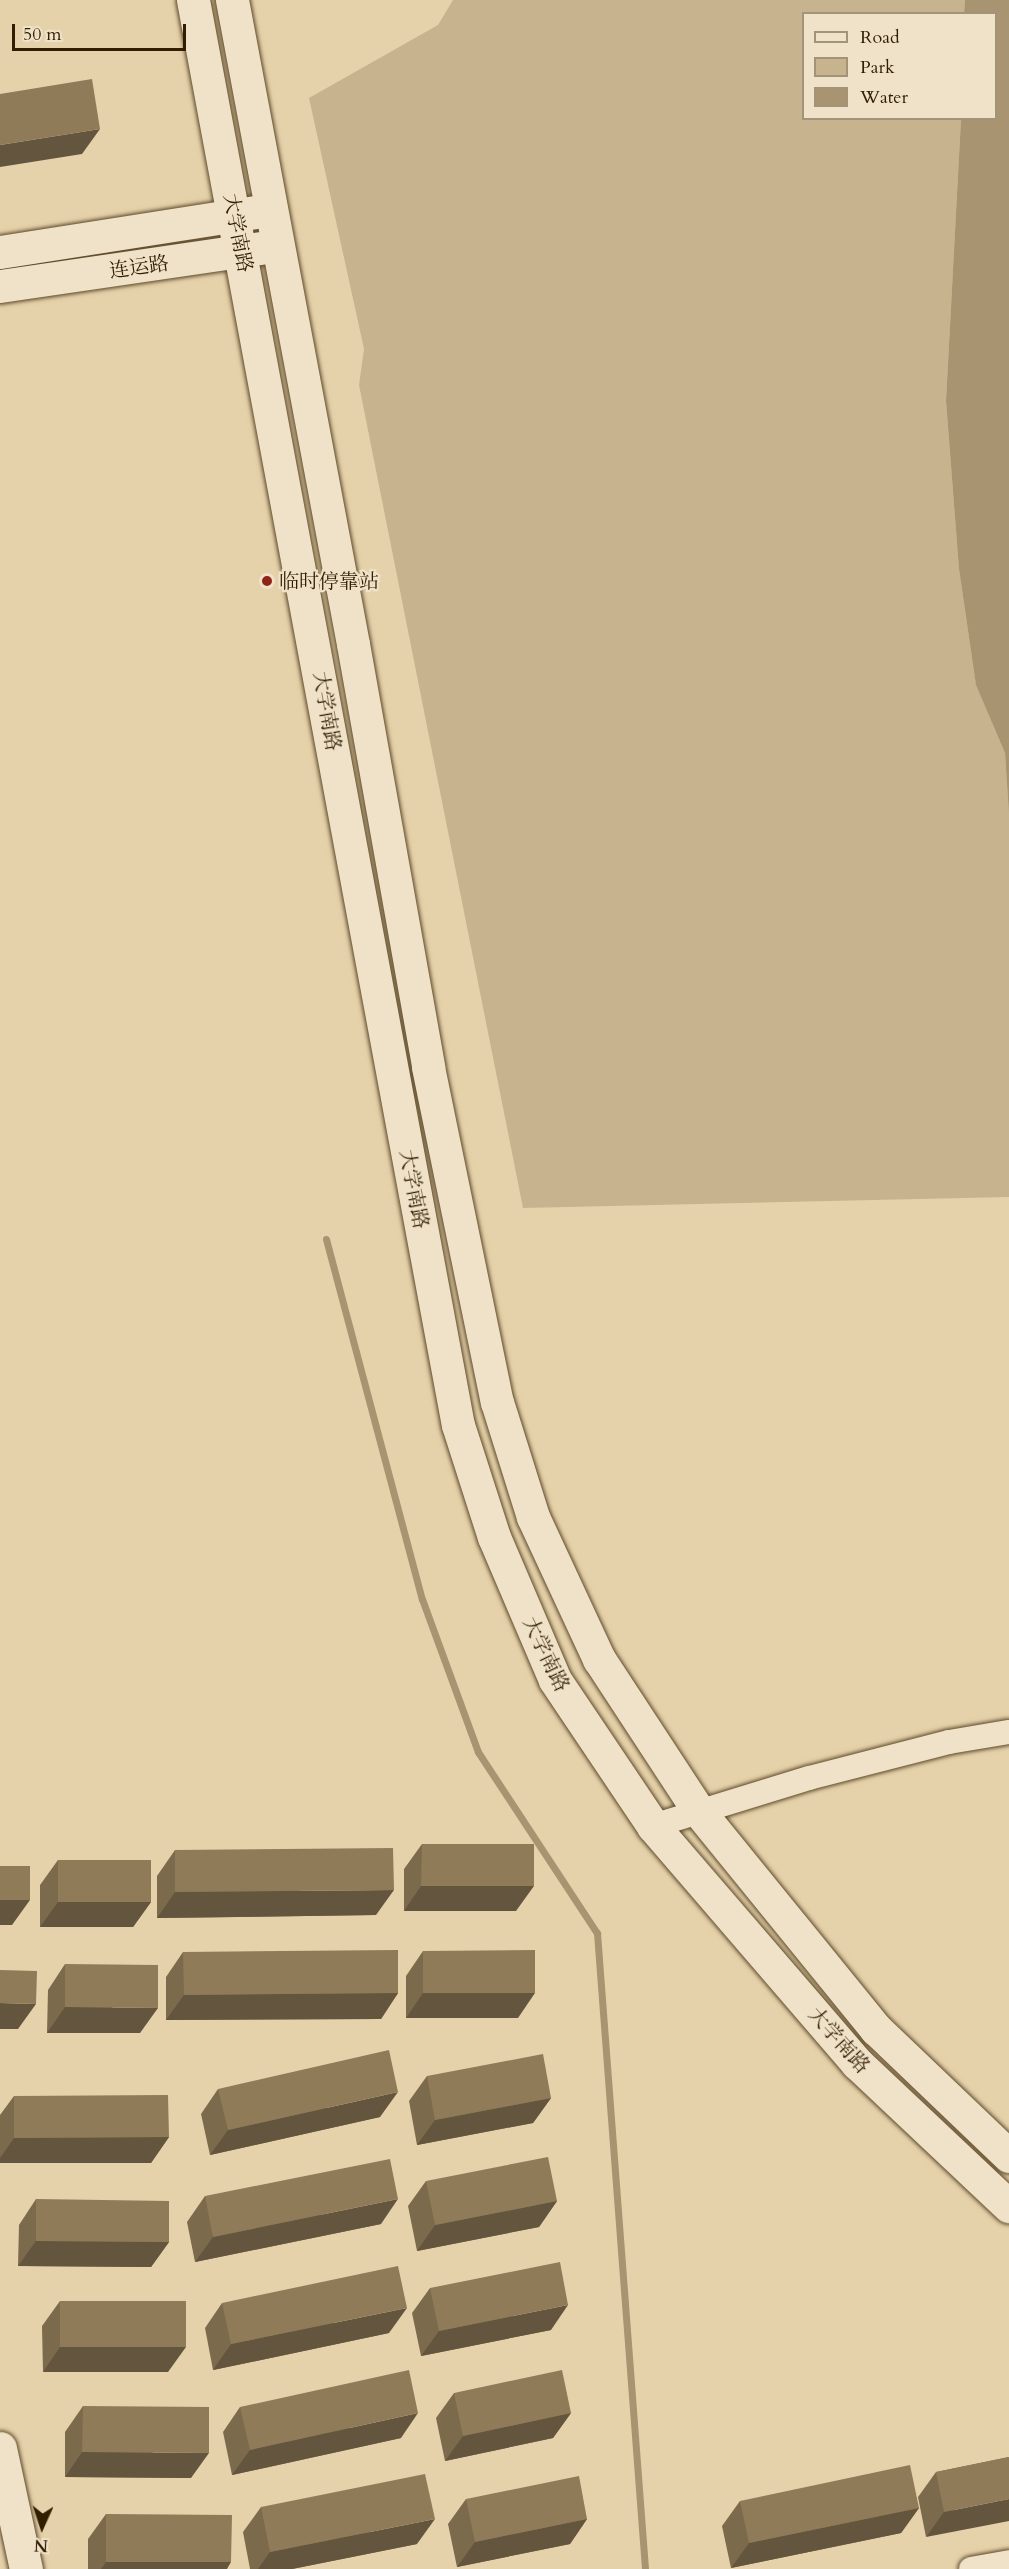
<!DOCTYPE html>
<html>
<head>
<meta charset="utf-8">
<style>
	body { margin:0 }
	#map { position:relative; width:1009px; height:2569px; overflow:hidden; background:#e6d2aa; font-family:Cardo,"Noto Serif SC",serif }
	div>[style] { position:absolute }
	.green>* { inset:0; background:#c7b38d }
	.water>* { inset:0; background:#a89470 }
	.stream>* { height:7px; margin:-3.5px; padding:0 3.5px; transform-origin:3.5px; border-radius:3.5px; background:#a89470 }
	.roads { filter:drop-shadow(0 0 2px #5e4a2a) drop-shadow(0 0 2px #5e4a2a) }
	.street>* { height:24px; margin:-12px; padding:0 12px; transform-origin:12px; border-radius:12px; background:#efe2c8 }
	.secondary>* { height:33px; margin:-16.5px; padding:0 16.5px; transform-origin:16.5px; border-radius:16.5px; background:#efe2c8 }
	.wall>* { inset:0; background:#7b6a4c }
	.shaded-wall>* { inset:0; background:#64563e }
	.building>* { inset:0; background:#8f7b58 }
	.dots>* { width:16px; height:16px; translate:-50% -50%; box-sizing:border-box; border:3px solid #efe2c8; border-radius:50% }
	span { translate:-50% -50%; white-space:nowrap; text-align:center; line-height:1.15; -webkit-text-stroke:4.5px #efe2c8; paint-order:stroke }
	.street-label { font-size:20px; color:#311d00 }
	.poi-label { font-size:20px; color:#311d00 }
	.left { translate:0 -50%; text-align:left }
	.legend { position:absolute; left:802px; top:12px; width:195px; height:108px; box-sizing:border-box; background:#efe2c8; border:2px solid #a39378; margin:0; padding:8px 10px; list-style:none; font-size:18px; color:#311d00 }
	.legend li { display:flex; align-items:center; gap:12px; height:30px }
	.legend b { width:30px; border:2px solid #a39378 }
	.north { position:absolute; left:12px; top:2497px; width:60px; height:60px; -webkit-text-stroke:4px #efe2c8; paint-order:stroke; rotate:183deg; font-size:16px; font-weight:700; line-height:24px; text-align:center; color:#311d00 }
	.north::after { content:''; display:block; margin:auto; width:21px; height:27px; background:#311d00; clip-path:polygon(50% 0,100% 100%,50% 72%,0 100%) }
	.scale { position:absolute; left:12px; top:24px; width:174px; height:27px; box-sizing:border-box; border:3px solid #311d00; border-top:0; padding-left:8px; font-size:18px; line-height:21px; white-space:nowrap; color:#311d00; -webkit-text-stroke:4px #efe2c8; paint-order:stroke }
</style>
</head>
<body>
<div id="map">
	<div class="green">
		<div style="clip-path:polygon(453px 0,965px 0,964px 13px,804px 14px,804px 118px,961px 119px,946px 401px,959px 569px,976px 684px,1005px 753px,1009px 815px,1009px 1197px,523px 1208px,359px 385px,364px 349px,309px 98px,438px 25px)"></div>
	</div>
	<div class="water">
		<div style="clip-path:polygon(965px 0,1009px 0,1009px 815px,1005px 753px,976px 685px,959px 569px,946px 401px,961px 119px,996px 118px,996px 14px,964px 13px)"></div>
	</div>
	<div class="stream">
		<div style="left:326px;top:1239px;width:373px;rotate:75.1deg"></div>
		<div style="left:422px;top:1599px;width:163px;rotate:69.9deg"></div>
		<div style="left:478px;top:1752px;width:217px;rotate:56.7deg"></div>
		<div style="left:597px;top:1933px;width:638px;rotate:85.68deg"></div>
	</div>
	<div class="roads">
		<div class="street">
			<div style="left:653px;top:1826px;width:163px;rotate:-17.1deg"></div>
			<div style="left:809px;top:1778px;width:145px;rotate:-14.4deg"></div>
			<div style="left:949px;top:1742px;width:61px;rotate:-9.5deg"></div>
			<div style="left:971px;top:2569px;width:39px;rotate:-10deg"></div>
		</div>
		<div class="secondary">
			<div style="left:193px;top:0;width:1449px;rotate:79.47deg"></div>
			<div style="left:458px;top:1425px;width:118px;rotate:72.2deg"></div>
			<div style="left:494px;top:1537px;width:155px;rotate:66.9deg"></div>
			<div style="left:555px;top:1680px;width:176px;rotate:56.1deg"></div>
			<div style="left:653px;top:1826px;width:313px;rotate:49.3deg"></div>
			<div style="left:857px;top:2063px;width:209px;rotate:43.3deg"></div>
			<div style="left:232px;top:0;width:655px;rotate:79.36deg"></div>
			<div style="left:353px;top:644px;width:430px;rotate:79.9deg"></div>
			<div style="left:428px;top:1067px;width:342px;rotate:78.4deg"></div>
			<div style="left:497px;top:1402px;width:121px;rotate:72.6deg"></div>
			<div style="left:533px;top:1517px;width:157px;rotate:65.1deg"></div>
			<div style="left:599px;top:1659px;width:179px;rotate:56.8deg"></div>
			<div style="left:697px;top:1809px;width:284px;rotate:50.9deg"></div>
			<div style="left:876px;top:2029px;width:184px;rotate:43.7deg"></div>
			<div style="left:0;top:252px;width:258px;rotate:-8.9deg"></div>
			<div style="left:0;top:286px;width:265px;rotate:-8.3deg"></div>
			<div style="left:0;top:2448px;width:124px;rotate:77.9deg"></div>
		</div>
	</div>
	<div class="wall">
		<div style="clip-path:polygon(422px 1844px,516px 1911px,404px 1911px,404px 1869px)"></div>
		<div style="clip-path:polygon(175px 1850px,376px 1915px,157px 1918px,157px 1876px)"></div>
		<div style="clip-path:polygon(58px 1860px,151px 1902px,133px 1927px,40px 1927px,40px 1885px)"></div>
		<div style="clip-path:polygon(423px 1951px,518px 2018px,406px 2018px,406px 1976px)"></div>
		<div style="clip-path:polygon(183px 1952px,398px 1993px,381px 2019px,166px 2020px,166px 1977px)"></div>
		<div style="clip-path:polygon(65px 1964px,140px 2033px,47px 2033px,48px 1990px)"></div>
		<div style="clip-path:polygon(427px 2076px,551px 2098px,533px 2123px,417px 2145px,409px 2101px)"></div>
		<div style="clip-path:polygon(218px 2089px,380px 2117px,210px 2155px,201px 2114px)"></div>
		<div style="clip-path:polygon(14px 2096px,169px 2137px,151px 2163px,0 2163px,0 2115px)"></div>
		<div style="clip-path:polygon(426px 2181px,557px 2201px,539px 2227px,417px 2251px,408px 2206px)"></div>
		<div style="clip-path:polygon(205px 2196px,381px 2224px,195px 2262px,187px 2222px)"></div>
		<div style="clip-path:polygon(36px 2199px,169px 2242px,151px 2267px,18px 2266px,19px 2225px)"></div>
		<div style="clip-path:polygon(430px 2288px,551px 2330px,421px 2356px,412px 2313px)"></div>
		<div style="clip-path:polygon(60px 2301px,168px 2372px,43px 2372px,42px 2326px)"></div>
		<div style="clip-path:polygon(222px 2303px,389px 2333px,213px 2370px,205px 2328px)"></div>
		<div style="clip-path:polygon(454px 2393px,571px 2413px,553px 2438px,445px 2461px,436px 2418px)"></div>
		<div style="clip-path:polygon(83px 2406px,191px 2478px,65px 2477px,65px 2432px)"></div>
		<div style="clip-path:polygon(240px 2407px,401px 2438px,232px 2475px,223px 2432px)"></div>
		<div style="clip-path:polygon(1009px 2457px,926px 2537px,918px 2497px,936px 2472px)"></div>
		<div style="clip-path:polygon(466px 2499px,587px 2519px,570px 2544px,457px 2567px,448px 2524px)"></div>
		<div style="clip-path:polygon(740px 2501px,919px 2508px,901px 2533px,731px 2568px,722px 2526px)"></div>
		<div style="clip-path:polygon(261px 2507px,417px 2544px,292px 2569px,250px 2569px,243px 2532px)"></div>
		<div style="clip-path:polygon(106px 2514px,227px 2569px,88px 2569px,88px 2539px)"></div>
	</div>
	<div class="shaded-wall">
		<div style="clip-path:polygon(100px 129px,82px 154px,0 167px,0 145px)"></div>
		<div style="clip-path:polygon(421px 1886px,534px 1886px,516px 1911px,404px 1911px)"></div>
		<div style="clip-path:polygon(394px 1890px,376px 1915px,157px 1918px,175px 1892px)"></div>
		<div style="clip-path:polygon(0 1900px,30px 1900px,12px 1925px,0 1925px)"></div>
		<div style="clip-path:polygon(58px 1902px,151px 1902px,133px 1927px,40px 1927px)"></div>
		<div style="clip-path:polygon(398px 1993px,381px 2019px,166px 2020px,184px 1995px)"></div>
		<div style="clip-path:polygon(423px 1993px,535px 1993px,518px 2018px,406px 2018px)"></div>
		<div style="clip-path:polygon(0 2003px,36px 2004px,18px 2029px,0 2029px)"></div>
		<div style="clip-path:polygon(65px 2007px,158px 2008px,140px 2033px,47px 2033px)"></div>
		<div style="clip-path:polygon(398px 2092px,380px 2117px,210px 2155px,228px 2130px)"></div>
		<div style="clip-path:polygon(551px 2098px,533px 2123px,417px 2145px,435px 2120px)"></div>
		<div style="clip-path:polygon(169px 2137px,151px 2163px,0 2163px,0 2158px,14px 2138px)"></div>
		<div style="clip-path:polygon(398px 2199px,381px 2224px,195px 2262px,213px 2237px)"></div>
		<div style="clip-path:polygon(557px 2201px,539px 2227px,417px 2251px,435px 2225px)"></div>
		<div style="clip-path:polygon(36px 2241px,169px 2242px,151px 2267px,18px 2266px)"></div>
		<div style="clip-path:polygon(568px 2305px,551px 2330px,421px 2356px,439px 2331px)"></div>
		<div style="clip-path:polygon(407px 2308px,389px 2333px,213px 2370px,231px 2344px)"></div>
		<div style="clip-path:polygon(60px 2347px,186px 2347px,168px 2372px,43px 2372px)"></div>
		<div style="clip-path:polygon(418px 2413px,401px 2438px,232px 2475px,250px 2450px)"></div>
		<div style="clip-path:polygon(571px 2413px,553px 2438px,445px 2461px,463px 2436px)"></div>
		<div style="clip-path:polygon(82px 2452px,209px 2453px,191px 2478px,65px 2477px)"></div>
		<div style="clip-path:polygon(1009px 2499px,1009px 2521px,926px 2537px,944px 2512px)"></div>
		<div style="clip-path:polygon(919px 2508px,901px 2533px,731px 2568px,749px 2543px)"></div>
		<div style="clip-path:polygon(435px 2519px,417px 2544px,292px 2569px,258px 2569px,270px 2552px)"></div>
		<div style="clip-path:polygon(587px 2519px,570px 2544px,457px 2567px,475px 2542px)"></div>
		<div style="clip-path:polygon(106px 2562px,231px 2562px,227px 2569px,101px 2569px)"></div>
	</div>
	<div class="building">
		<div style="clip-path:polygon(92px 79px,100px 129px,0 145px,0 94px)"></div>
		<div style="clip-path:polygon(422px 1844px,534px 1844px,534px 1886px,421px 1886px)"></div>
		<div style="clip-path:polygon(393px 1848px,394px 1890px,175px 1892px,175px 1850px)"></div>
		<div style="clip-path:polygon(58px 1860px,151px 1860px,151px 1902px,58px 1902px)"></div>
		<div style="clip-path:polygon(0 1866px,30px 1866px,30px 1900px,0 1900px)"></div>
		<div style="clip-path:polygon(398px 1950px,398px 1993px,184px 1995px,183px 1952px)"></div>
		<div style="clip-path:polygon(535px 1950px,535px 1993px,423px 1993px,423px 1951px)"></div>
		<div style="clip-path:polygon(65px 1964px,158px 1965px,158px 2008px,65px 2007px)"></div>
		<div style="clip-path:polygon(0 1970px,37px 1971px,36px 2004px,0 2003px)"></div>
		<div style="clip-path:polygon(389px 2050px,398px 2092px,228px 2130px,218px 2089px)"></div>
		<div style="clip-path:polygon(543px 2054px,551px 2098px,435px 2120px,427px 2076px)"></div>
		<div style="clip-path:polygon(168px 2095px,169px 2137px,14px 2138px,14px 2096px)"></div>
		<div style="clip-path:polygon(548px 2157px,557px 2201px,435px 2225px,426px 2181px)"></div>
		<div style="clip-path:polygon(390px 2159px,398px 2199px,213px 2237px,205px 2196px)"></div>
		<div style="clip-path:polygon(36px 2199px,169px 2201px,169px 2242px,36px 2241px)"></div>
		<div style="clip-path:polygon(560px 2262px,568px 2305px,439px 2331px,430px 2288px)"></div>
		<div style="clip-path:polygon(398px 2266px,407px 2308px,231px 2344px,222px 2303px)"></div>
		<div style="clip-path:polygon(60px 2301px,186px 2301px,186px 2347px,60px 2347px)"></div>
		<div style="clip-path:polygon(409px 2370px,418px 2413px,250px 2450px,240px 2407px)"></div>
		<div style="clip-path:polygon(562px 2370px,571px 2413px,463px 2436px,454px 2393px)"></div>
		<div style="clip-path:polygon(83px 2406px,209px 2407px,209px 2453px,82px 2452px)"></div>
		<div style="clip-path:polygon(1009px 2457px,1009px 2499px,944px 2512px,936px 2472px)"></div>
		<div style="clip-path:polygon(910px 2465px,919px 2508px,749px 2543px,740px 2501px)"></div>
		<div style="clip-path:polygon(425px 2474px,435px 2519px,270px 2552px,261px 2507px)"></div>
		<div style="clip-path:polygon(579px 2476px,587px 2519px,475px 2542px,466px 2499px)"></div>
		<div style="clip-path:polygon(106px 2514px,232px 2515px,231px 2562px,106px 2562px)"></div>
	</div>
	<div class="dots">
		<div style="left:267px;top:581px;background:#8f2418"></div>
	</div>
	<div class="street-label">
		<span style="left:238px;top:233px;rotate:79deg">大学南路</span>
		<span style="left:139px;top:267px;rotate:-8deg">连运路</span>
		<span style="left:327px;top:711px;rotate:80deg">大学南路</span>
		<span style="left:414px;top:1189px;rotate:79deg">大学南路</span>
		<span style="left:546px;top:1654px;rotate:64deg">大学南路</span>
		<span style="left:839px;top:2040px;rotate:48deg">大学南路</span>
	</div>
	<div class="poi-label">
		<span class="left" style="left:279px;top:581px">临时停靠站</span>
	</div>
	<ul class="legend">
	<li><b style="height:8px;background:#efe2c8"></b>Road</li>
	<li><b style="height:16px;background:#c7b38d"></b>Park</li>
	<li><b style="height:16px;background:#a89470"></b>Water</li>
	</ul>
	<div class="north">N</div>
	<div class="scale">50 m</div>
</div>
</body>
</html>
